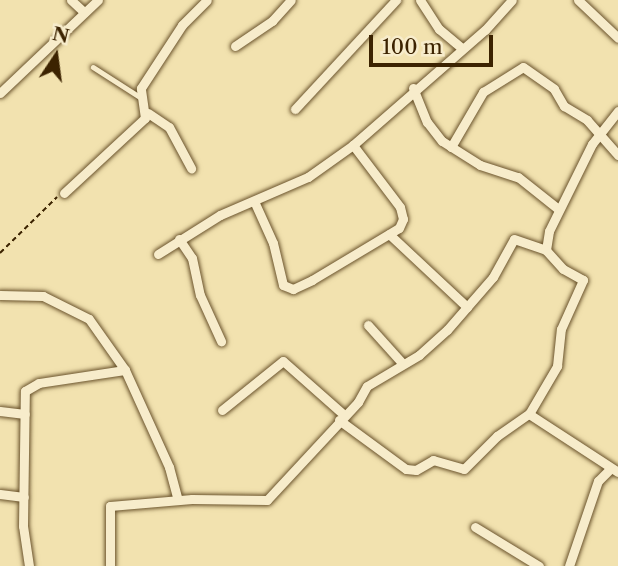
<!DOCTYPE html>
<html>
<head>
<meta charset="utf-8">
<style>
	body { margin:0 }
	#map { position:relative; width:618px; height:566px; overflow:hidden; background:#f2e2af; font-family:"Libre Caslon Text",serif }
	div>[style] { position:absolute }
	.path>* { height:2px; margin-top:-1px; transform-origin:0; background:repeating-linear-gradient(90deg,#3c2301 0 5px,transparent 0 8.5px) }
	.roads { filter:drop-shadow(0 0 2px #6a532c) drop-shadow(0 0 2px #6a532c) }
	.service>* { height:4.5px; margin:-2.25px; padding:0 2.25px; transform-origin:2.25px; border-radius:2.25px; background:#f7eccb }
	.minor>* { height:9px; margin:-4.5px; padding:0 4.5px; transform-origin:4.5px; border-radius:4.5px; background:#f7eccb }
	span { translate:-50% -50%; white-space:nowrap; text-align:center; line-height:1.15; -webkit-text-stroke:6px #f7eccb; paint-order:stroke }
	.north { position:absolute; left:21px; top:21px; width:70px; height:70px; -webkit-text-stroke:5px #f7eccb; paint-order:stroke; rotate:13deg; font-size:19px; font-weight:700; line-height:28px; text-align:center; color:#3c2301 }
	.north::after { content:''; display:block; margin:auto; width:24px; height:32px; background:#3c2301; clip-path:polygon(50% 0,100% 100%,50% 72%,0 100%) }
	.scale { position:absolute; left:369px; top:35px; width:124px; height:32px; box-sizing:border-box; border:4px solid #3c2301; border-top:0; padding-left:9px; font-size:21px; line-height:24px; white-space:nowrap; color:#3c2301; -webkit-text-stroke:5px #f7eccb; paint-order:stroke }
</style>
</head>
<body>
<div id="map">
	<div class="path">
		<div style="left:0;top:253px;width:80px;rotate:-44.5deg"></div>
	</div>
	<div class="roads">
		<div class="service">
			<div style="left:93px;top:67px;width:56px;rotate:32.6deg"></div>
		</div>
		<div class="minor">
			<div style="left:71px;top:0;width:18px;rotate:43deg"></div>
			<div style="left:420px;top:0;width:35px;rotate:57deg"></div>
			<div style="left:439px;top:29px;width:30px;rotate:40deg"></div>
			<div style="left:578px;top:0;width:55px;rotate:43.5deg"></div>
			<div style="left:235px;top:46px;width:45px;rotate:-34deg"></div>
			<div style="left:272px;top:21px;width:28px;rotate:-48deg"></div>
			<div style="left:413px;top:88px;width:37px;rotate:68deg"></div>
			<div style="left:427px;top:122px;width:24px;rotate:52deg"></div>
			<div style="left:442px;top:141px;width:45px;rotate:32.3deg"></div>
			<div style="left:480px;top:165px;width:40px;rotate:18deg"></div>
			<div style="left:518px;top:177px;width:50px;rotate:38.5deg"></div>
			<div style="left:0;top:93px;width:135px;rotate:-43.5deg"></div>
			<div style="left:295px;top:109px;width:149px;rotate:-47.2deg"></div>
			<div style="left:148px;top:113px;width:25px;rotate:34deg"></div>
			<div style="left:169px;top:127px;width:47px;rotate:61.8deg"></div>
			<div style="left:451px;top:147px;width:64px;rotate:-59.8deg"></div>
			<div style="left:483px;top:92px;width:47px;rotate:-32deg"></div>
			<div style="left:523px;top:67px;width:38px;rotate:35deg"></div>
			<div style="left:554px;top:89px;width:20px;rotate:60deg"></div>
			<div style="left:564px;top:106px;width:27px;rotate:31deg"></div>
			<div style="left:587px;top:120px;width:47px;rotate:48.5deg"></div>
			<div style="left:64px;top:193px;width:110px;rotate:-42.8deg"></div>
			<div style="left:145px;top:118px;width:30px;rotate:-98deg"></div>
			<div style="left:141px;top:88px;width:75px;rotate:-56.9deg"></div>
			<div style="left:182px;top:25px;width:35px;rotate:-45deg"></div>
			<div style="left:254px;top:201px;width:46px;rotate:65.7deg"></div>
			<div style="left:273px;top:243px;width:43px;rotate:76.6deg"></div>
			<div style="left:283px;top:285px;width:11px;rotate:22deg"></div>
			<div style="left:293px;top:289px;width:21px;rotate:-25deg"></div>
			<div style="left:312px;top:280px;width:101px;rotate:-30.9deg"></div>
			<div style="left:399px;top:228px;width:10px;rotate:-66deg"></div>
			<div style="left:403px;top:219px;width:12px;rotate:-104deg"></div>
			<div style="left:400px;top:207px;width:78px;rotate:-127.2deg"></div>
			<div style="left:389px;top:234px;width:107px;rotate:43.1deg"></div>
			<div style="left:179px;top:239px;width:23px;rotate:56deg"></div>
			<div style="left:192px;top:258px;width:38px;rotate:78deg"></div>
			<div style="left:200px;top:295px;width:51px;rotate:65.5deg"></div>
			<div style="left:158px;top:254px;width:73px;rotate:-32.2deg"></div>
			<div style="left:220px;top:215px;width:96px;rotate:-23.4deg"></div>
			<div style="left:308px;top:177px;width:55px;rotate:-35.4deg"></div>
			<div style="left:353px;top:145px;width:175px;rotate:-41.1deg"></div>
			<div style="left:485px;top:30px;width:40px;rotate:-48deg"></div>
			<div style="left:0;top:295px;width:43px;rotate:1.3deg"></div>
			<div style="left:43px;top:296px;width:51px;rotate:26.6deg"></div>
			<div style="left:89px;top:319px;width:62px;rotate:54.8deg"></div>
			<div style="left:125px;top:370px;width:107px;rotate:65.6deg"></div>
			<div style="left:169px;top:467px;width:34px;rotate:75deg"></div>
			<div style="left:368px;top:325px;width:52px;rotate:48.1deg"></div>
			<div style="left:222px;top:410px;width:78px;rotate:-38.8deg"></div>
			<div style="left:283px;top:361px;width:81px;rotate:41.5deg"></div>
			<div style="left:0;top:411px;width:25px;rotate:7deg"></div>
			<div style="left:529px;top:414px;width:56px;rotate:-59.7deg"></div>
			<div style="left:557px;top:366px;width:37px;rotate:-84deg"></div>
			<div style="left:561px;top:329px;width:54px;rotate:-65.8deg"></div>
			<div style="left:583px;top:280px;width:23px;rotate:-151deg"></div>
			<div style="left:563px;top:269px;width:25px;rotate:-132deg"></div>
			<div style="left:546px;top:250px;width:19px;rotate:-81deg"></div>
			<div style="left:549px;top:231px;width:97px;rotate:-63.7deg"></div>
			<div style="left:592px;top:144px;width:42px;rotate:-51.8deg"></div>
			<div style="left:339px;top:420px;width:83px;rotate:36.2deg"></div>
			<div style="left:406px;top:469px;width:10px;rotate:6deg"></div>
			<div style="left:416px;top:470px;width:20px;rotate:-30deg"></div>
			<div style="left:433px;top:460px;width:32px;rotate:16deg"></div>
			<div style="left:464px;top:469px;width:47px;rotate:-45deg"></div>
			<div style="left:497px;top:436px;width:39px;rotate:-35deg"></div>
			<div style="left:529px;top:414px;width:106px;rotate:33.1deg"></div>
			<div style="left:0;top:494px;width:24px;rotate:7deg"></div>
			<div style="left:475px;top:527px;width:75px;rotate:31.4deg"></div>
			<div style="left:29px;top:566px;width:40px;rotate:-98.5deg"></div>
			<div style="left:23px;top:526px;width:135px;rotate:-89.2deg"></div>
			<div style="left:25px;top:391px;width:16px;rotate:-30deg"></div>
			<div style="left:39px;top:383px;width:87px;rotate:-8.6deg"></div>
			<div style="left:110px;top:566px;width:60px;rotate:-90deg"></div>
			<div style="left:110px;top:506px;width:82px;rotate:-4.9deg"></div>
			<div style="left:192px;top:499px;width:75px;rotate:0.8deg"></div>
			<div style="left:267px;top:500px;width:134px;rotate:-47.1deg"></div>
			<div style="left:358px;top:402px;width:18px;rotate:-61deg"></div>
			<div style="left:367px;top:386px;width:61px;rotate:-30.8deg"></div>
			<div style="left:419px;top:355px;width:38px;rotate:-42deg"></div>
			<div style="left:447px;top:330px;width:70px;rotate:-49deg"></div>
			<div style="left:493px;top:277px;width:43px;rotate:-61.1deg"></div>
			<div style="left:514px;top:239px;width:34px;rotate:19deg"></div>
			<div style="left:569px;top:566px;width:90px;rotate:-71.2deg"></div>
			<div style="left:598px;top:481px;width:18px;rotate:-45deg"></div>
		</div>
	</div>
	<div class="north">N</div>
	<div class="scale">100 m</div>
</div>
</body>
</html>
